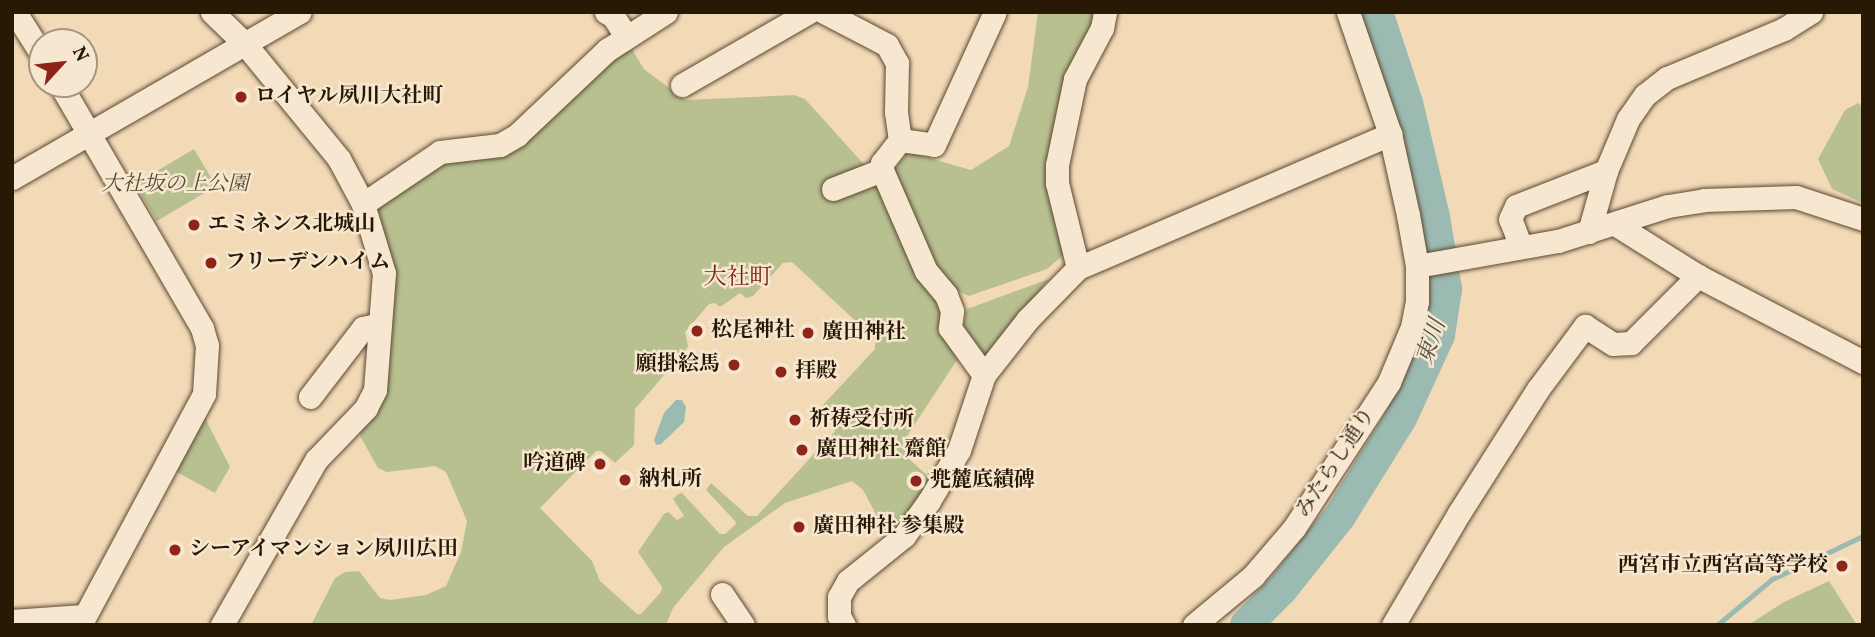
<!DOCTYPE html>
<html>
<head>
<meta charset="utf-8">
<style>
	body { margin:0 }
	#map { position:relative; width:1875px; height:637px; overflow:hidden; background:#f3dab7; font-family:Vollkorn,"Noto Serif JP",serif }
	div>[style] { position:absolute }
	.green>* { inset:0; background:#b8c090 }
	.water>* { inset:0; background:#9bbab1 }
	.stream>* { height:5px; margin:-2.5px; padding:0 2.5px; transform-origin:2.5px; border-radius:2.5px; background:#9bbab1 }
	.river>* { height:32px; margin:-16px; padding:0 16px; transform-origin:16px; border-radius:16px; background:#9bbab1 }
	.roads { filter:drop-shadow(0 0 2px #5b4932) drop-shadow(0 0 2px #5b4932) }
	.minor>* { height:23px; margin:-11.5px; padding:0 11.5px; transform-origin:11.5px; border-radius:11.5px; background:#f7e7d0 }
	.dots>* { width:19px; height:19px; translate:-50% -50%; box-sizing:border-box; border:4px solid #f7e7d0; border-radius:50% }
	span { translate:-50% -50%; white-space:nowrap; text-align:center; line-height:1.15; -webkit-text-stroke:5px #f7e7d0; paint-order:stroke }
	.poi-label { font-size:21px; color:#281905; font-weight:700 }
	.left { translate:0 -50%; text-align:left }
	.right { translate:-100% -50%; text-align:right }
	.park-label { font-size:21px; color:#534b2f; font-style:italic }
	.street-label { font-size:21px; color:#281905 }
	.neighbourhood-label { font-size:23px; color:#7a1f14 }
	.water-label { font-size:23px; color:#505141; font-style:italic }
	.frame { position:absolute; inset:0; border:14px solid #281905; pointer-events:none }
	.north { position:absolute; left:28px; top:28px; width:70px; height:70px; box-sizing:border-box; background:#f7e7d0; border:2px solid #a4957f; border-radius:50%; rotate:63deg; font-size:19px; font-weight:700; line-height:28px; text-align:center; color:#281905 }
	.north::after { content:''; display:block; margin:auto; width:24px; height:32px; background:#8f2418; clip-path:polygon(50% 0,100% 100%,50% 72%,0 100%) }
</style>
</head>
<body>
<div id="map">
	<div class="green">
		<div style="clip-path:polygon(1038px 12px,1100px 12px,1052px 183px,1068px 251px,1047px 269px,969px 296px,950px 288px,929px 258px,891px 175px,908px 152px,971px 170px,1009px 146px,1028px 87px)"></div>
		<div style="clip-path:polygon(evenodd,631px 48px,644px 69px,685px 100px,794px 95px,805px 99px,878px 180px,940px 294px,959px 357px,903px 442px,906px 456px,931px 479px,891px 536px,887px 535px,863px 490px,852px 481px,785px 503px,724px 547px,673px 608px,666px 625px,311px 625px,335px 578px,345px 572px,359px 571px,380px 598px,390px 600px,426px 595px,446px 586px,461px 552px,467px 521px,446px 472px,435px 466px,387px 472px,378px 468px,360px 436px,394px 272px,376px 210px,378px 204px,430px 164px,500px 151px,614px 53px,631px 48px,792px 262px,875px 339px,875px 349px,823px 405px,835px 431px,757px 516px,748px 516px,711px 483px,706px 490px,735px 521px,736px 524px,725px 534px,720px 534px,682px 493px,678px 494px,673px 499px,684px 516px,677px 520px,668px 512px,664px 514px,638px 552px,662px 587px,661px 592px,641px 614px,637px 614px,600px 581px,592px 561px,540px 508px,596px 451px,601px 451px,615px 463px,634px 445px,635px 409px,688px 347px,685px 332px,709px 304px,715px 303px,720px 307px,740px 293px,746px 298px,753px 296px,783px 263px,792px 262px)"></div>
		<div style="clip-path:polygon(1858px 103px,1863px 107px,1863px 203px,1832px 189px,1818px 159px,1845px 110px)"></div>
		<div style="clip-path:polygon(194px 149px,216px 186px,157px 221px,135px 184px)"></div>
		<div style="clip-path:polygon(1049px 279px,983px 360px,962px 332px,967px 309px)"></div>
		<div style="clip-path:polygon(205px 418px,230px 467px,215px 493px,175px 471px)"></div>
		<div style="clip-path:polygon(1829px 581px,1857px 625px,1748px 625px,1784px 602px)"></div>
	</div>
	<div class="water">
		<div style="clip-path:polygon(676px 400px,682px 400px,686px 407px,684px 422px,661px 444px,656px 445px,654px 440px,664px 413px)"></div>
	</div>
	<div class="stream">
		<div style="left:1717px;top:625px;width:72px;rotate:-39.9deg"></div>
		<div style="left:1772px;top:579px;width:101px;rotate:-25.3deg"></div>
	</div>
	<div class="river">
		<div style="left:1246px;top:625px;width:51px;rotate:-45deg"></div>
		<div style="left:1282px;top:589px;width:93px;rotate:-51.5deg"></div>
		<div style="left:1340px;top:516px;width:115px;rotate:-58.1deg"></div>
		<div style="left:1401px;top:418px;width:91px;rotate:-65.4deg"></div>
		<div style="left:1439px;top:335px;width:47px;rotate:-81.3deg"></div>
		<div style="left:1446px;top:289px;width:73px;rotate:-99.5deg"></div>
		<div style="left:1434px;top:217px;width:117px;rotate:-103.3deg"></div>
		<div style="left:1407px;top:103px;width:96px;rotate:-108.2deg"></div>
	</div>
	<div class="roads">
		<div class="minor">
			<div style="left:15px;top:12px;width:51px;rotate:57.9deg"></div>
			<div style="left:212px;top:12px;width:46px;rotate:44.1deg"></div>
			<div style="left:245px;top:44px;width:149px;rotate:50.7deg"></div>
			<div style="left:339px;top:159px;width:51px;rotate:61.9deg"></div>
			<div style="left:363px;top:204px;width:72px;rotate:73.1deg"></div>
			<div style="left:384px;top:273px;width:117px;rotate:94.4deg"></div>
			<div style="left:375px;top:390px;width:20px;rotate:117deg"></div>
			<div style="left:366px;top:408px;width:72px;rotate:133.9deg"></div>
			<div style="left:316px;top:460px;width:190px;rotate:119.7deg"></div>
			<div style="left:606px;top:12px;width:8px;rotate:30deg"></div>
			<div style="left:613px;top:16px;width:24px;rotate:57deg"></div>
			<div style="left:824px;top:12px;width:71px;rotate:27.6deg"></div>
			<div style="left:887px;top:45px;width:21px;rotate:61deg"></div>
			<div style="left:897px;top:63px;width:49px;rotate:91.2deg"></div>
			<div style="left:896px;top:112px;width:28px;rotate:82deg"></div>
			<div style="left:900px;top:140px;width:29px;rotate:128deg"></div>
			<div style="left:882px;top:163px;width:7px;rotate:90deg"></div>
			<div style="left:882px;top:170px;width:110px;rotate:66.5deg"></div>
			<div style="left:926px;top:271px;width:31px;rotate:50deg"></div>
			<div style="left:946px;top:295px;width:17px;rotate:69deg"></div>
			<div style="left:952px;top:311px;width:17px;rotate:97deg"></div>
			<div style="left:950px;top:328px;width:58px;rotate:54.1deg"></div>
			<div style="left:60px;top:84px;width:282px;rotate:59.8deg"></div>
			<div style="left:202px;top:328px;width:18px;rotate:74deg"></div>
			<div style="left:207px;top:345px;width:49px;rotate:93.5deg"></div>
			<div style="left:204px;top:394px;width:262px;rotate:118.2deg"></div>
			<div style="left:682px;top:85px;width:146px;rotate:-29.9deg"></div>
			<div style="left:900px;top:140px;width:34px;rotate:8deg"></div>
			<div style="left:934px;top:145px;width:146px;rotate:-65.4deg"></div>
			<div style="left:12px;top:178px;width:332px;rotate:-30deg"></div>
			<div style="left:833px;top:189px;width:53px;rotate:-21.2deg"></div>
			<div style="left:363px;top:204px;width:93px;rotate:-34deg"></div>
			<div style="left:440px;top:152px;width:60px;rotate:-6.7deg"></div>
			<div style="left:500px;top:145px;width:20px;rotate:-30deg"></div>
			<div style="left:517px;top:135px;width:124px;rotate:-43.4deg"></div>
			<div style="left:607px;top:50px;width:70px;rotate:-32.8deg"></div>
			<div style="left:1615px;top:224px;width:98px;rotate:32.1deg"></div>
			<div style="left:1698px;top:276px;width:186px;rotate:27.5deg"></div>
			<div style="left:1589px;top:232px;width:63px;rotate:-74.4deg"></div>
			<div style="left:1606px;top:171px;width:56px;rotate:-67.1deg"></div>
			<div style="left:1628px;top:119px;width:29px;rotate:-55deg"></div>
			<div style="left:1645px;top:95px;width:28px;rotate:-38deg"></div>
			<div style="left:1667px;top:78px;width:127px;rotate:-22.7deg"></div>
			<div style="left:1784px;top:29px;width:32px;rotate:-32deg"></div>
			<div style="left:1521px;top:247px;width:30px;rotate:-111deg"></div>
			<div style="left:1510px;top:219px;width:14px;rotate:-65deg"></div>
			<div style="left:1516px;top:206px;width:97px;rotate:-21.3deg"></div>
			<div style="left:1417px;top:266px;width:143px;rotate:-10.1deg"></div>
			<div style="left:1558px;top:241px;width:115px;rotate:-17.7deg"></div>
			<div style="left:1668px;top:206px;width:36px;rotate:-9deg"></div>
			<div style="left:1704px;top:200px;width:92px;rotate:-1.9deg"></div>
			<div style="left:1796px;top:197px;width:71px;rotate:18.2deg"></div>
			<div style="left:1078px;top:268px;width:88px;rotate:-103.9deg"></div>
			<div style="left:1057px;top:183px;width:18px;rotate:-90deg"></div>
			<div style="left:1057px;top:165px;width:88px;rotate:-78.2deg"></div>
			<div style="left:1075px;top:79px;width:58px;rotate:-62.1deg"></div>
			<div style="left:1102px;top:28px;width:16px;rotate:-79deg"></div>
			<div style="left:310px;top:397px;width:87px;rotate:-52.5deg"></div>
			<div style="left:363px;top:328px;width:17px;rotate:-13deg"></div>
			<div style="left:722px;top:594px;width:37px;rotate:56deg"></div>
			<div style="left:12px;top:621px;width:71px;rotate:-4deg"></div>
			<div style="left:844px;top:625px;width:10px;rotate:-119deg"></div>
			<div style="left:839px;top:616px;width:19px;rotate:-90deg"></div>
			<div style="left:839px;top:597px;width:18px;rotate:-61deg"></div>
			<div style="left:848px;top:581px;width:72px;rotate:-38.8deg"></div>
			<div style="left:904px;top:536px;width:43px;rotate:-54.5deg"></div>
			<div style="left:929px;top:501px;width:59px;rotate:-59.5deg"></div>
			<div style="left:959px;top:450px;width:79px;rotate:-71.6deg"></div>
			<div style="left:984px;top:375px;width:71px;rotate:-51.8deg"></div>
			<div style="left:1028px;top:319px;width:71px;rotate:-45.6deg"></div>
			<div style="left:1078px;top:268px;width:340px;rotate:-23.2deg"></div>
			<div style="left:1194px;top:625px;width:77px;rotate:-39.7deg"></div>
			<div style="left:1253px;top:576px;width:63px;rotate:-49.5deg"></div>
			<div style="left:1294px;top:528px;width:174px;rotate:-56.9deg"></div>
			<div style="left:1389px;top:382px;width:60px;rotate:-67.3deg"></div>
			<div style="left:1412px;top:327px;width:26px;rotate:-79deg"></div>
			<div style="left:1417px;top:301px;width:35px;rotate:-90deg"></div>
			<div style="left:1417px;top:266px;width:52px;rotate:-100deg"></div>
			<div style="left:1408px;top:215px;width:83px;rotate:-102.5deg"></div>
			<div style="left:1390px;top:134px;width:129px;rotate:-109deg"></div>
			<div style="left:1393px;top:625px;width:130px;rotate:-59.5deg"></div>
			<div style="left:1459px;top:513px;width:147px;rotate:-57.5deg"></div>
			<div style="left:1538px;top:389px;width:79px;rotate:-53.3deg"></div>
			<div style="left:1585px;top:326px;width:33px;rotate:33deg"></div>
			<div style="left:1613px;top:344px;width:18px;rotate:-3deg"></div>
			<div style="left:1631px;top:343px;width:95px;rotate:-45deg"></div>
		</div>
	</div>
	<div class="dots">
		<div style="left:241px;top:97px;background:#8f2418"></div>
		<div style="left:194px;top:225px;background:#8f2418"></div>
		<div style="left:211px;top:263px;background:#8f2418"></div>
		<div style="left:697px;top:331px;background:#8f2418"></div>
		<div style="left:808px;top:333px;background:#8f2418"></div>
		<div style="left:734px;top:365px;background:#8f2418"></div>
		<div style="left:781px;top:372px;background:#8f2418"></div>
		<div style="left:795px;top:420px;background:#8f2418"></div>
		<div style="left:802px;top:450px;background:#8f2418"></div>
		<div style="left:600px;top:464px;background:#8f2418"></div>
		<div style="left:625px;top:480px;background:#8f2418"></div>
		<div style="left:916px;top:481px;background:#8f2418"></div>
		<div style="left:799px;top:527px;background:#8f2418"></div>
		<div style="left:175px;top:550px;background:#8f2418"></div>
		<div style="left:1842px;top:566px;background:#8f2418"></div>
	</div>
	<div class="poi-label">
		<span class="left" style="left:255px;top:97px">ロイヤル夙川大社町</span>
		<span class="left" style="left:208px;top:225px">エミネンス北城山</span>
		<span class="left" style="left:225px;top:263px">フリーデンハイム</span>
		<span class="left" style="left:711px;top:331px">松尾神社</span>
		<span class="left" style="left:822px;top:333px">廣田神社</span>
		<span class="right" style="left:720px;top:365px">願掛絵馬</span>
		<span class="left" style="left:795px;top:372px">拝殿</span>
		<span class="left" style="left:809px;top:420px">祈祷受付所</span>
		<span class="left" style="left:816px;top:450px">廣田神社 齋館</span>
		<span class="right" style="left:586px;top:464px">吟道碑</span>
		<span class="left" style="left:639px;top:480px">納札所</span>
		<span class="left" style="left:930px;top:481px">兠麓底績碑</span>
		<span class="left" style="left:813px;top:527px">廣田神社 参集殿</span>
		<span class="left" style="left:189px;top:550px">シーアイマンション夙川広田</span>
		<span class="right" style="left:1828px;top:566px">西宮市立西宮高等学校</span>
	</div>
	<div class="park-label">
		<span style="left:175px;top:185px">大社坂の上公園</span>
	</div>
	<div class="street-label">
		<span style="left:1336px;top:463px;rotate:-57deg">みたらし通り</span>
	</div>
	<div class="neighbourhood-label">
		<span style="left:738px;top:278px">大社町</span>
	</div>
	<div class="water-label">
		<span style="left:1432px;top:342px;rotate:-71deg">東川</span>
	</div>
	<div class="frame"></div>
	<div class="north">N</div>
</div>
</body>
</html>
